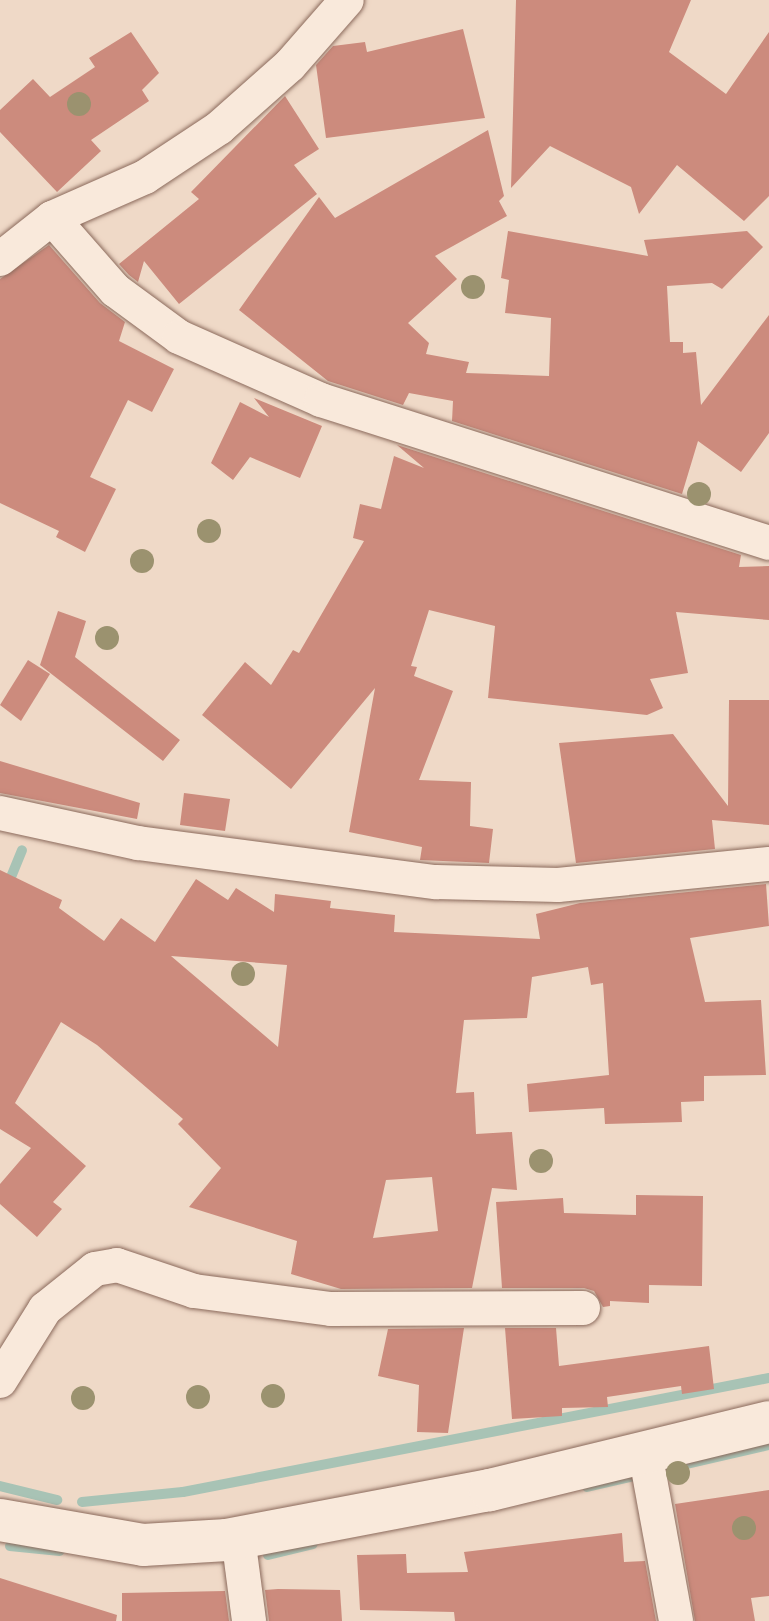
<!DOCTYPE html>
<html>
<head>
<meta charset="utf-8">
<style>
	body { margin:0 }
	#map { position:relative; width:769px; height:1621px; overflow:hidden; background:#efd9c7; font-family:"PT Serif",serif }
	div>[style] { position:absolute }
	.stream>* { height:10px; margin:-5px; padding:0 5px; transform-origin:5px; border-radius:5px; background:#a8c3b5 }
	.building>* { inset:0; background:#cc8b7d }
	.roads { filter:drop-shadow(0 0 2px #8b6a5c) drop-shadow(0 0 2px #8b6a5c) }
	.minor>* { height:34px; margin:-17px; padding:0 17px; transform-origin:17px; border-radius:17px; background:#f9e9db }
	.tertiary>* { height:42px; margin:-21px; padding:0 21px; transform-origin:21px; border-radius:21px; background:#f9e9db }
	.trees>* { width:24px; height:24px; margin:-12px; border-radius:50%; background:#9b926f }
	span { translate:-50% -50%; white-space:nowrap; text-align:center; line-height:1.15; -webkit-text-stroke:8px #f6e6d7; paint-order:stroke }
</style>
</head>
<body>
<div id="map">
	<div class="stream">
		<div style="left:0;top:904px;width:58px;rotate:-67.8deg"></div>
		<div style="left:0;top:1486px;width:59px;rotate:13.8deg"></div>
		<div style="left:587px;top:1487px;width:187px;rotate:-13deg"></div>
		<div style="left:82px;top:1502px;width:101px;rotate:-5.7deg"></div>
		<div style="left:183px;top:1492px;width:597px;rotate:-11.01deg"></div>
		<div style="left:10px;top:1546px;width:50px;rotate:5.7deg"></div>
		<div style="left:268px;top:1555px;width:46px;rotate:-13.7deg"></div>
	</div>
	<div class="building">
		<div style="clip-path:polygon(516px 0,691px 0,669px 52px,726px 94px,769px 32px,769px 196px,744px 221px,677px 165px,639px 214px,631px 187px,550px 146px,511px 188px)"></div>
		<div style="clip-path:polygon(463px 29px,485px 118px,326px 138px,316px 65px,333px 46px,365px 42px,367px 52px)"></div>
		<div style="clip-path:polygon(131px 32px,159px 73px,142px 90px,149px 101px,91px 140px,101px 151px,57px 192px,0 132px,0 110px,33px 79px,50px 97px,95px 67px,89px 58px)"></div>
		<div style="clip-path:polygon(285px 96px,319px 149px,294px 165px,317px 194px,179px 304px,144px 261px,138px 282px,129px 275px,119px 264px,199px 199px,191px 192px)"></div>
		<div style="clip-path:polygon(488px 130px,504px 196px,499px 201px,507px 216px,435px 256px,457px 279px,408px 323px,429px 343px,426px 354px,469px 362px,466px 373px,549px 376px,551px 318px,505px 313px,509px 280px,501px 278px,508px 231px,648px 256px,644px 240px,747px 231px,763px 247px,722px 289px,712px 283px,667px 286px,670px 342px,683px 342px,683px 353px,696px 352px,701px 405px,769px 315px,769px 433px,741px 472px,698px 441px,682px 494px,452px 421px,453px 401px,409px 393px,403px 405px,328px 381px,239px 310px,319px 197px,335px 218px)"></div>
		<div style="clip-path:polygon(49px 245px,100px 303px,125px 322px,119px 341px,174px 369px,152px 412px,128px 400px,90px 477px,116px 489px,85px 552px,56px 537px,59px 531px,0 503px,0 279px)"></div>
		<div style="clip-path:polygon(254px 398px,322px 426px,300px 478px,250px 457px,233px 480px,211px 463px,240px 402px,269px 417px)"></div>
		<div style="clip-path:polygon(397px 445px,741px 555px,739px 567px,769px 566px,769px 620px,676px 612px,688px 673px,650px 679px,663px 708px,647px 715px,488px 698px,495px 626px,429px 610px,411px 666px,417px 667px,414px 676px,453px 691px,419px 780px,471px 782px,470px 826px,493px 829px,489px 863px,420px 860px,422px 847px,349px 832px,375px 688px,291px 789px,202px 715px,245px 662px,271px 685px,293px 650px,299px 653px,364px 541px,353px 538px,360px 504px,381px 509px,394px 456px,424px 468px)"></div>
		<div style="clip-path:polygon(58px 611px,86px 621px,75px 657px,180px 740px,163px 761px,40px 665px)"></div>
		<div style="clip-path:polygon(28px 660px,50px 674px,21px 721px,0 705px)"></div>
		<div style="clip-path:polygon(729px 700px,769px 700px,769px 825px,712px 820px,715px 849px,576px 863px,559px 743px,673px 734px,728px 806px)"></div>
		<div style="clip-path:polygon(0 761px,140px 803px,137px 819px,0 793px)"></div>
		<div style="clip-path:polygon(184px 793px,230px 799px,225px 831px,180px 825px)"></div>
		<div style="clip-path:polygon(evenodd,0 870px,62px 900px,59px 908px,104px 941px,121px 918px,155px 942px,196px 879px,228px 900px,236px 888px,274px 912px,275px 894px,331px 901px,330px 908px,395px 915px,394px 932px,540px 939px,536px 914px,580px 903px,766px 884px,769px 926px,690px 938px,705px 1002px,761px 1000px,766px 1075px,704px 1076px,704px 1101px,681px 1102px,682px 1122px,605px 1124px,604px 1108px,529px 1112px,527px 1084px,609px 1075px,603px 983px,591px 985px,588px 967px,532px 977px,527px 1018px,464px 1020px,456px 1093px,474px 1092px,476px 1134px,512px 1132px,517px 1190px,492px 1188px,472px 1288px,341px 1289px,291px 1274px,297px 1241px,189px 1207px,221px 1168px,178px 1124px,183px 1119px,97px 1045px,61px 1022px,15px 1103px,86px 1166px,53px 1202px,62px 1209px,37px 1237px,0 1204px,0 1184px,31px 1148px,0 1129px,0 870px,171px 956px,287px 965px,278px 1047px,171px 956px,0 870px,432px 1177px,438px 1231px,373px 1238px,386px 1180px,432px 1177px)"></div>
		<div style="clip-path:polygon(636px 1195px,703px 1196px,702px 1286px,649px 1285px,649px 1303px,610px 1301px,610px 1306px,603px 1307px,594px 1291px,584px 1288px,502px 1288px,496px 1202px,563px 1198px,564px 1213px,636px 1215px)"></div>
		<div style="clip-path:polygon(464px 1328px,448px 1433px,417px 1432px,419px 1385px,378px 1376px,388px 1329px)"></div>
		<div style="clip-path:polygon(505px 1328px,556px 1328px,559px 1366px,709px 1346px,714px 1389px,682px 1394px,681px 1386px,607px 1397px,608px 1407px,562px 1408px,562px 1416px,512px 1419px)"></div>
		<div style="clip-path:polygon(769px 1490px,769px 1596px,751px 1598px,755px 1621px,695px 1621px,675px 1504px)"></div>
		<div style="clip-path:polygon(622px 1533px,624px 1562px,645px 1561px,656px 1621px,455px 1621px,454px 1612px,360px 1610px,357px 1555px,406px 1554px,407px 1573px,468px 1572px,464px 1552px)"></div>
		<div style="clip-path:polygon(0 1578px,117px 1615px,116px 1621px,0 1621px)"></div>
		<div style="clip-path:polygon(278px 1589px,340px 1590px,342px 1621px,269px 1621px,265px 1590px)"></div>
		<div style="clip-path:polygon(225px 1591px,229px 1621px,122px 1621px,122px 1593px)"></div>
	</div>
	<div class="roads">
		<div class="minor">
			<div style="left:52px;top:218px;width:96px;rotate:48.8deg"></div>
			<div style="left:115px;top:290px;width:79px;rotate:36.3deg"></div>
			<div style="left:179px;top:337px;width:155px;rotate:23.9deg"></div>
			<div style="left:321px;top:400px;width:470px;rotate:17.7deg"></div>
			<div style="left:0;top:259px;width:66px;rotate:-38.3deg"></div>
			<div style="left:52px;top:218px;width:102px;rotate:-23.8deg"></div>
			<div style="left:145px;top:177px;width:89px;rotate:-33.5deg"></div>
			<div style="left:219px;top:128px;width:95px;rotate:-41.6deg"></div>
			<div style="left:290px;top:65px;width:86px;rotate:-48.8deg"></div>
			<div style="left:0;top:813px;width:141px;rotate:12.3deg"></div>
			<div style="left:138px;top:843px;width:301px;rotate:7.5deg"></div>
			<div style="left:436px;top:882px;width:122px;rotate:1.4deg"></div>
			<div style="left:558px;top:885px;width:212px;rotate:-5.7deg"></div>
			<div style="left:0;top:1381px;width:85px;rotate:-58deg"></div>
			<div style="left:45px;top:1309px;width:64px;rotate:-38.7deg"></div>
			<div style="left:95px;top:1269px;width:22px;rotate:-10deg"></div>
			<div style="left:117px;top:1265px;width:81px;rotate:18.7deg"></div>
			<div style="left:194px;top:1291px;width:138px;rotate:7.5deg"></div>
			<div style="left:331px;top:1309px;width:252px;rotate:-0.2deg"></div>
			<div style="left:645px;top:1452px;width:172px;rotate:79.6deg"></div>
			<div style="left:238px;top:1537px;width:85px;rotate:82.5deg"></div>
		</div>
		<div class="tertiary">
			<div style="left:0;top:1520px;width:145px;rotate:9.9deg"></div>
			<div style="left:143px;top:1545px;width:84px;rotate:-3.4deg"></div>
			<div style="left:227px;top:1540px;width:268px;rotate:-10.8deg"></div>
			<div style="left:490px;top:1490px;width:287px;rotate:-13.7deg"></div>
		</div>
	</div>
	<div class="trees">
		<div style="left:79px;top:104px"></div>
		<div style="left:473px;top:287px"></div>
		<div style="left:699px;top:494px"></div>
		<div style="left:209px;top:531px"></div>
		<div style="left:142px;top:561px"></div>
		<div style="left:107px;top:638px"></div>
		<div style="left:243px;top:974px"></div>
		<div style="left:541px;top:1161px"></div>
		<div style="left:273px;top:1396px"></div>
		<div style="left:198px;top:1397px"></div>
		<div style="left:83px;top:1398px"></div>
		<div style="left:678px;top:1473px"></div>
		<div style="left:744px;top:1528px"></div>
	</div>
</div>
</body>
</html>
